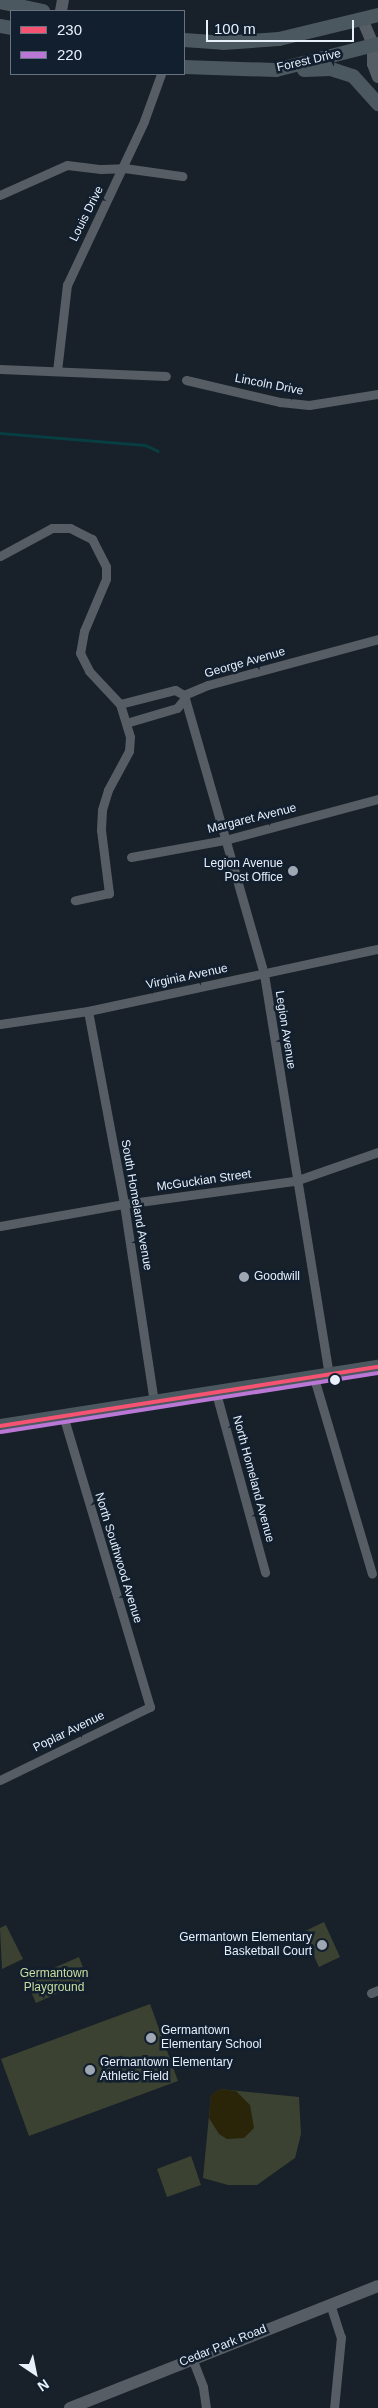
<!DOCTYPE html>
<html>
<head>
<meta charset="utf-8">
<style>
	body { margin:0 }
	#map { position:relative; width:378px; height:2408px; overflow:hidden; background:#182029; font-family:Arial,sans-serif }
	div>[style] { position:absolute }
	.green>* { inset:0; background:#3b4232 }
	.sand>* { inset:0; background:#2a2409 }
	.stream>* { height:3px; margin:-1.5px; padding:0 1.5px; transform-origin:1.5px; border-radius:1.5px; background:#083d42 }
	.street>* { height:9px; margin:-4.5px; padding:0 4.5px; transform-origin:4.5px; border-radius:4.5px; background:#575d64 }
	.secondary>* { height:12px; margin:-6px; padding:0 6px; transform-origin:6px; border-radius:6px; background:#575d64 }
	.primary>* { height:14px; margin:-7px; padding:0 7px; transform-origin:7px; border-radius:7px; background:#4c585f }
	.bus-1>* { height:4px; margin:-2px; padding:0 2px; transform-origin:2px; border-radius:2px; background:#f65372 }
	.bus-2>* { height:4px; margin:-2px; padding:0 2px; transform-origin:2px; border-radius:2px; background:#ba77d6 }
	.dots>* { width:14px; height:14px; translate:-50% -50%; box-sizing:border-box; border:2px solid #121f2f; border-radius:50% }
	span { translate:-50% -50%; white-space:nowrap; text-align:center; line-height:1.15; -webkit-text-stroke:5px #121f2f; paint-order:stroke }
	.street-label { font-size:12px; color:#e7f0fb }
	.poi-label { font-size:12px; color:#e7f0fb }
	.right { translate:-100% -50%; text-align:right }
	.left { translate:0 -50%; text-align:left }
	.park-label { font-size:12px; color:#cbdd9e }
	.legend { position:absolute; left:10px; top:10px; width:175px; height:65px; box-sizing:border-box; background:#121f2f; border:1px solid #677381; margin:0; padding:6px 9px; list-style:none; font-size:15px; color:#e7f0fb }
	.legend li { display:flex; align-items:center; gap:10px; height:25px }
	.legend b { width:25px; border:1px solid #677381 }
	.north { position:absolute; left:10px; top:2348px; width:50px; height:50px; -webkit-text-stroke:4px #121f2f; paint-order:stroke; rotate:146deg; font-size:14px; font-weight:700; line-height:20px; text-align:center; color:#e7f0fb }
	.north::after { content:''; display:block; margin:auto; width:18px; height:22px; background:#e7f0fb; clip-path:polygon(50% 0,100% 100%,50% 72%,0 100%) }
	.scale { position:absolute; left:206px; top:20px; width:148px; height:22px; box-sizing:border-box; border:2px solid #e7f0fb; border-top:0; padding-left:6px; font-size:15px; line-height:18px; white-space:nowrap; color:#e7f0fb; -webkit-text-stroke:4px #121f2f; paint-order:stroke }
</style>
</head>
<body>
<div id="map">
	<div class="green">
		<div style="clip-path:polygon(324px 1922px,340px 1957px,319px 1967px,303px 1932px)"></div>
		<div style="clip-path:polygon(6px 1925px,23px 1959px,2px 1969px,0 1928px)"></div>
		<div style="clip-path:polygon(79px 1957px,85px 1973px,80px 1975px,83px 1982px,36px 2003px,26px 1980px)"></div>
		<div style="clip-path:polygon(150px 2004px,178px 2081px,29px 2136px,1px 2059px)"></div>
		<div style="clip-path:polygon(220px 2089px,299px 2097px,301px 2134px,295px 2158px,257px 2185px,228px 2185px,203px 2178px,211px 2095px)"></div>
		<div style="clip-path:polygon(191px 2156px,201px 2185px,167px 2197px,157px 2169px)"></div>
	</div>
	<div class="sand">
		<div style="clip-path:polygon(220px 2089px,236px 2091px,250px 2105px,254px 2128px,244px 2138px,227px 2139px,219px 2134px,209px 2118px,211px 2095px)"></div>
	</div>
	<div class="stream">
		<div style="left:0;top:433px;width:145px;rotate:4.7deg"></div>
		<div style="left:145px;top:445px;width:14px;rotate:25deg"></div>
	</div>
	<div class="street">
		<div style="left:0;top:195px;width:73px;rotate:-24.1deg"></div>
		<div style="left:67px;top:165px;width:34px;rotate:7deg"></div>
		<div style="left:101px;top:169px;width:23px;rotate:-2deg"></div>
		<div style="left:124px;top:168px;width:59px;rotate:7.9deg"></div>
		<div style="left:0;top:369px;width:166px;rotate:2.4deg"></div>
		<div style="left:57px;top:371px;width:87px;rotate:-83.4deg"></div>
		<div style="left:67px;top:285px;width:181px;rotate:-64.8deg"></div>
		<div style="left:144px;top:121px;width:50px;rotate:-70.1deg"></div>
		<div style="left:186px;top:380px;width:97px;rotate:13.2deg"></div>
		<div style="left:280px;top:402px;width:29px;rotate:6deg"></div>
		<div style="left:309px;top:405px;width:70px;rotate:-9.1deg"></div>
		<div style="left:0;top:556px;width:59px;rotate:-28.3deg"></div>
		<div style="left:52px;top:528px;width:18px"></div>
		<div style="left:70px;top:528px;width:25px;rotate:27deg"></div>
		<div style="left:92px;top:539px;width:31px;rotate:63deg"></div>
		<div style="left:106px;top:567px;width:12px;rotate:90deg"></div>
		<div style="left:106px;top:579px;width:56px;rotate:112.9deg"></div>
		<div style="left:84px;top:631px;width:22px;rotate:100deg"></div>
		<div style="left:80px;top:653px;width:20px;rotate:63deg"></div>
		<div style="left:89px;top:671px;width:45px;rotate:46.8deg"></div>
		<div style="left:120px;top:704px;width:34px;rotate:73deg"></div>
		<div style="left:130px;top:737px;width:14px;rotate:94deg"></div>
		<div style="left:129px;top:751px;width:44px;rotate:118.3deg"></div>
		<div style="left:108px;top:790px;width:21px;rotate:107deg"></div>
		<div style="left:102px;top:810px;width:20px;rotate:93deg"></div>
		<div style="left:101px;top:830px;width:64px;rotate:82.8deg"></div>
		<div style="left:109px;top:893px;width:35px;rotate:168deg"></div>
		<div style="left:184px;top:695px;width:290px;rotate:74deg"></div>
		<div style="left:264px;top:974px;width:407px;rotate:80.8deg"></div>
		<div style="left:184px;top:695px;width:26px;rotate:-23deg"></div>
		<div style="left:208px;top:685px;width:176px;rotate:-15.1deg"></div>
		<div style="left:120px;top:704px;width:57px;rotate:-14.3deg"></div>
		<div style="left:175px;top:690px;width:10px;rotate:29deg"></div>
		<div style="left:126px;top:723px;width:53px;rotate:-16.4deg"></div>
		<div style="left:177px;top:708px;width:13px;rotate:-51deg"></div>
		<div style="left:131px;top:857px;width:96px;rotate:-10.3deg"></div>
		<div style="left:225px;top:840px;width:158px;rotate:-15deg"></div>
		<div style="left:88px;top:1011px;width:196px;rotate:79.4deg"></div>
		<div style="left:124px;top:1204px;width:201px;rotate:81.4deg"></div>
		<div style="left:0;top:1024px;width:89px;rotate:-8.4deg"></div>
		<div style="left:88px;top:1011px;width:297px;rotate:-12.1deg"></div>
		<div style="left:0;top:1226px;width:126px;rotate:-10.1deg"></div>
		<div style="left:124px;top:1204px;width:173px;rotate:-7.7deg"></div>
		<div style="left:295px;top:1181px;width:88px;rotate:-19.3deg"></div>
		<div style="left:314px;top:1378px;width:204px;rotate:73.5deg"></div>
		<div style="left:216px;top:1393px;width:186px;rotate:74.7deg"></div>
		<div style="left:0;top:1780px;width:167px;rotate:-26deg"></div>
		<div style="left:150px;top:1707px;width:304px;rotate:-106.6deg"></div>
		<div style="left:371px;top:1993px;width:8px;rotate:-23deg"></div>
		<div style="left:330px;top:2304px;width:35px;rotate:72deg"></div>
		<div style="left:341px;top:2337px;width:71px;rotate:95.6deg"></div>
		<div style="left:192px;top:2358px;width:31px;rotate:69deg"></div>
		<div style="left:203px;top:2387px;width:21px;rotate:82deg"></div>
	</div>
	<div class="secondary">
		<div style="left:61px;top:11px;width:11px;rotate:-80deg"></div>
		<div style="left:363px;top:21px;width:26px;rotate:67deg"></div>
		<div style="left:373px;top:45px;width:19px;rotate:90deg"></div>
		<div style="left:373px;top:64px;width:14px;rotate:69deg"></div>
		<div style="left:70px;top:2408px;width:331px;rotate:-21.6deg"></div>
	</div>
	<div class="primary">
		<div style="left:0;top:2px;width:44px;rotate:11.8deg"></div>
		<div style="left:0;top:26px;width:11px;rotate:10deg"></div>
		<div style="left:184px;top:40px;width:39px;rotate:4deg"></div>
		<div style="left:223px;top:43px;width:56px;rotate:-4.1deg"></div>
		<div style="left:279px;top:39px;width:102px;rotate:-13.6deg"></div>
		<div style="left:184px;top:67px;width:92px;rotate:1.9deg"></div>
		<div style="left:276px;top:70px;width:105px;rotate:-14.3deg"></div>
		<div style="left:304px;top:70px;width:27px;rotate:-2deg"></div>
		<div style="left:331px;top:69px;width:23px;rotate:18deg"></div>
		<div style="left:353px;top:76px;width:38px;rotate:48deg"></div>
		<div style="left:0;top:1426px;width:383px;rotate:-8.9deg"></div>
	</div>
	<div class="bus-1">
		<div style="left:0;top:1426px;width:383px;rotate:-8.9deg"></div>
	</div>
	<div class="bus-2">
		<div style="left:1px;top:1432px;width:382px;rotate:-8.9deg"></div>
	</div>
	<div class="dots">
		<div style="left:293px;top:871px;background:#9fa7b2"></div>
		<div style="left:244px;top:1277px;background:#9fa7b2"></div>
		<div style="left:335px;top:1380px;background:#e7f0fb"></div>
		<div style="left:322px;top:1945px;background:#9fa7b2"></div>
		<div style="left:151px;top:2038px;background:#9fa7b2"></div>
		<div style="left:90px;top:2070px;background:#9fa7b2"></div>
	</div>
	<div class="street-label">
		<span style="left:309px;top:61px;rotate:-13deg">Forest Drive</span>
		<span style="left:87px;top:214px;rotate:-63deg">Louis Drive</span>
		<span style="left:269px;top:385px;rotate:11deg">Lincoln Drive</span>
		<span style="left:245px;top:663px;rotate:-16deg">George Avenue</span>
		<span style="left:252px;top:819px;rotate:-14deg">Margaret Avenue</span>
		<span style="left:187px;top:977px;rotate:-12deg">Virginia Avenue</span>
		<span style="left:285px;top:1030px;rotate:81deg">Legion Avenue</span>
		<span style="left:204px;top:1181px;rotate:-8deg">McGuckian Street</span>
		<span style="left:136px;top:1205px;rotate:80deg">South Homeland Avenue</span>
		<span style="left:253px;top:1479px;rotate:75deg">North Homeland Avenue</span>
		<span style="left:118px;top:1558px;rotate:73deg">North Southwood Avenue</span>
		<span style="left:69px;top:1732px;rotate:-26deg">Poplar Avenue</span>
		<span style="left:223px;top:2346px;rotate:-22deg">Cedar Park Road</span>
	</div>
	<div class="poi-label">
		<span class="right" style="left:283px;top:871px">Legion Avenue<br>Post Office</span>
		<span class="left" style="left:254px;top:1277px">Goodwill</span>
		<span class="right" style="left:312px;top:1945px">Germantown Elementary<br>Basketball Court</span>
		<span class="left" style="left:161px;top:2038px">Germantown<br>Elementary School</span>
		<span class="left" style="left:100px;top:2070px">Germantown Elementary<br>Athletic Field</span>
	</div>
	<div class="park-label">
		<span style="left:54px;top:1981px">Germantown<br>Playground</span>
	</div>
	<ul class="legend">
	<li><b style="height:6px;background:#f65372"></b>230</li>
	<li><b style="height:6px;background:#ba77d6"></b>220</li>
	</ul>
	<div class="north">N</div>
	<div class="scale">100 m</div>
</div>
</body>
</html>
